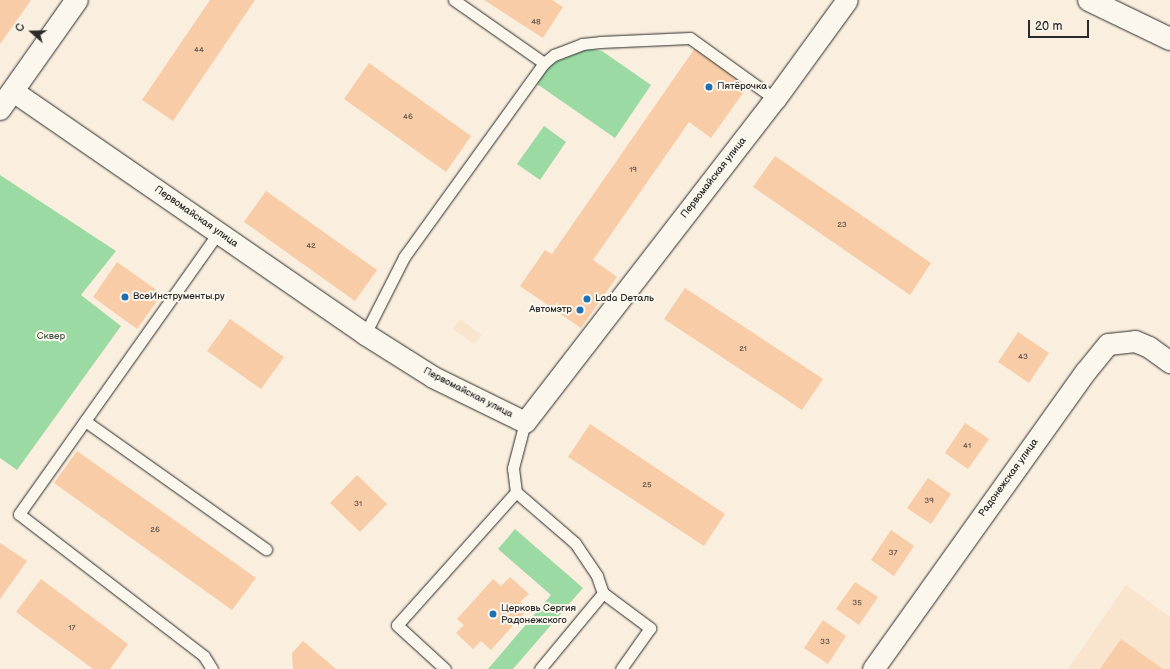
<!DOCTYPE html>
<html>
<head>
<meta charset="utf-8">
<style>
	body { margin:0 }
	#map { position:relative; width:1170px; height:669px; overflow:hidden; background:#faeede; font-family:"Balsamiq Sans",sans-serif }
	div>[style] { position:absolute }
	.built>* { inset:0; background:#f9e4ce }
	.green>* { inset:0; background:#9bdaa3 }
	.building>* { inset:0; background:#f8cca7 }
	.roads { filter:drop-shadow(0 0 1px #2b2b2b) drop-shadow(0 0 1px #2b2b2b) }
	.service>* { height:11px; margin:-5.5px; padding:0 5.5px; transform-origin:5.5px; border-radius:5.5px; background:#fbf7ec }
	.minor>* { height:21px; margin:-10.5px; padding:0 10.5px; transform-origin:10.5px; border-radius:10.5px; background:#fbf7ec }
	.tertiary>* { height:22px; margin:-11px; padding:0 11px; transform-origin:11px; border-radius:11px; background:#fbf7ec }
	.dots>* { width:11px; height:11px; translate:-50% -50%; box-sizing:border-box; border:2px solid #fbf7ec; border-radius:50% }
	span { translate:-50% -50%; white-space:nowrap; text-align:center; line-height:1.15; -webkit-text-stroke:4px #fbf7ec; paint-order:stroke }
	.number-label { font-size:8px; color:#5e534a }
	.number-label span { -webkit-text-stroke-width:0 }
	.poi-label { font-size:10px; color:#2b2b2b }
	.left { translate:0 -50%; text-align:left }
	.right { translate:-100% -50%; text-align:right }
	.street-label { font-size:10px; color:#2b2b2b }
	.park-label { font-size:10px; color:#475749 }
	.north { position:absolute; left:12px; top:12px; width:40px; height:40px; -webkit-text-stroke:3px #fbf7ec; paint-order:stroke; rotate:290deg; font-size:11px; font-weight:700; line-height:16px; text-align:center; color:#2b2b2b }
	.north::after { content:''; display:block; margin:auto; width:14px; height:18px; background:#2b2b2b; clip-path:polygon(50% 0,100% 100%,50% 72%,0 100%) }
	.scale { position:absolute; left:1028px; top:20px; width:61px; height:18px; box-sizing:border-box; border:2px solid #2b2b2b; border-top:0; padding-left:5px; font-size:12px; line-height:14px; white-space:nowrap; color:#2b2b2b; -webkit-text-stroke:3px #fbf7ec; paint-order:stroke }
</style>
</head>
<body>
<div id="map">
	<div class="built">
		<div style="clip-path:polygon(460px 319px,482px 335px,474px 344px,453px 329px)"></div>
		<div style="clip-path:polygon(1126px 585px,1170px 617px,1170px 669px,1068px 669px)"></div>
	</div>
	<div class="green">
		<div style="clip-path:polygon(586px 48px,602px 51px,651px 85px,615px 138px,537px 84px,552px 62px)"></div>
		<div style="clip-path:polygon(544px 126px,566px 142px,540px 180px,517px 164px)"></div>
		<div style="clip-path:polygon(0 175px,116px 251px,81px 295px,121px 326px,17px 470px,0 458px)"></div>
		<div style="clip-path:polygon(515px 529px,583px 588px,513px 669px,488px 669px,551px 595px,498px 549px)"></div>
	</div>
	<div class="building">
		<div style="clip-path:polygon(0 0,31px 0,0 44px)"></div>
		<div style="clip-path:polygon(210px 0,255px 0,173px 121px,142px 100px)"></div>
		<div style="clip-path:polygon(484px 0,552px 0,563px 7px,543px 38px)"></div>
		<div style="clip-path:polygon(695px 48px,748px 86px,711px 138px,689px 122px,593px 260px,617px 277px,581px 328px,520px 286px,545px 250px,552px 254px)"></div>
		<div style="clip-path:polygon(369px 63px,471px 136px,446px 172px,344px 99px)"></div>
		<div style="clip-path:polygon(775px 156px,931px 263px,910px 295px,753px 187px)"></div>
		<div style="clip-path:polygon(266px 191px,377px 270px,355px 301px,244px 222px)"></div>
		<div style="clip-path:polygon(117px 262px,162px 294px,137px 329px,93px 297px)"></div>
		<div style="clip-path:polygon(685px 288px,823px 379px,802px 410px,664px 319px)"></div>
		<div style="clip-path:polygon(230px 319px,284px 357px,261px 389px,207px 351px)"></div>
		<div style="clip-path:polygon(1018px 332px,1049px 353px,1029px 383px,998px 362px)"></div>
		<div style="clip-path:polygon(965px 423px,989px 439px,968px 469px,945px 453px)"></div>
		<div style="clip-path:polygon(590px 424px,725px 514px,704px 546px,568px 457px)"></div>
		<div style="clip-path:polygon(77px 451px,256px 578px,232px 610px,54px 483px)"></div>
		<div style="clip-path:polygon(357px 475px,387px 504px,360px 532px,330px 503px)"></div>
		<div style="clip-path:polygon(928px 478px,951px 494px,931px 524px,907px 508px)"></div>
		<div style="clip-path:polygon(891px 530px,914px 546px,894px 576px,871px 560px)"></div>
		<div style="clip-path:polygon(0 543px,27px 561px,0 599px)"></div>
		<div style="clip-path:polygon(510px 577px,529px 594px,520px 602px,528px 609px,491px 650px,481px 641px,473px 649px,456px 633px,464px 625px,457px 619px,493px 579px,501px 586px)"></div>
		<div style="clip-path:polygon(41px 579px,128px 644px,110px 669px,93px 669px,16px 612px)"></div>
		<div style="clip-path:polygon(855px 582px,878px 597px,859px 625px,836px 609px)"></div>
		<div style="clip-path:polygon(823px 620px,846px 636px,828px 664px,804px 648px)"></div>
		<div style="clip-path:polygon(1121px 639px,1163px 669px,1100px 669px)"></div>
		<div style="clip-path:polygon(303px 641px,336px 669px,293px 669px,292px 653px)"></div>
	</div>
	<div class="roads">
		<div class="service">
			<div style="left:454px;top:0;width:110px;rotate:35deg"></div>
			<div style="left:365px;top:334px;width:86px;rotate:-63.1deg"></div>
			<div style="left:404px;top:257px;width:239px;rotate:-54.2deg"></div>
			<div style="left:544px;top:63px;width:13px;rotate:-39deg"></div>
			<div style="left:554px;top:55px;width:30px;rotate:-21deg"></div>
			<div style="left:582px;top:44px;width:18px;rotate:-6deg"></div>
			<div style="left:600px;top:42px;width:90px;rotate:-2.5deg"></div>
			<div style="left:690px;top:38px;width:105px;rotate:35.7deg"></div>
			<div style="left:85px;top:421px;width:222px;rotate:35.3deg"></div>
			<div style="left:525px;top:422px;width:48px;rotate:104.6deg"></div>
			<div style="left:513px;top:468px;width:24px;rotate:83deg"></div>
			<div style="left:516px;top:492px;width:78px;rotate:40.8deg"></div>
			<div style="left:575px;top:543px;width:40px;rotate:56deg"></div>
			<div style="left:597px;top:576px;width:18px;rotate:71deg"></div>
			<div style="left:603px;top:593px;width:59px;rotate:36.7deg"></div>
			<div style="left:650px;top:628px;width:50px;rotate:125.3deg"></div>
			<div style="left:212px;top:669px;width:15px;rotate:-122deg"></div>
			<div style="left:204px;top:656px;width:233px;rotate:-142.5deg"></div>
			<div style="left:19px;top:514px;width:346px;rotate:-54.7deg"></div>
			<div style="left:445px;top:669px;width:65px;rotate:-137.5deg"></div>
			<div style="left:397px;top:625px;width:178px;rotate:-48.2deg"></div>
			<div style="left:540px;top:669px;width:99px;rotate:-50.3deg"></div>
		</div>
		<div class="minor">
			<div style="left:13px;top:91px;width:428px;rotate:34.6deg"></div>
			<div style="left:365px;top:334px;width:80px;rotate:32.3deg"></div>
			<div style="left:433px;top:377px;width:102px;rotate:26.1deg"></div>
			<div style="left:525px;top:422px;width:408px;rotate:-52.3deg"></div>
			<div style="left:775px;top:99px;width:122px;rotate:-54deg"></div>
			<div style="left:873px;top:669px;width:365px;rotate:-54.5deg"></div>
			<div style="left:1085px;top:372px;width:36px;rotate:-51deg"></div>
			<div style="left:1108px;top:344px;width:27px;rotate:-6deg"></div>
			<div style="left:1135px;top:341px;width:15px;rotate:23deg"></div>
			<div style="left:1149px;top:347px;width:26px;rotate:36deg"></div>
		</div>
		<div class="tertiary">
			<div style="left:1089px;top:0;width:90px;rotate:25.7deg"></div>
			<div style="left:0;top:109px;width:133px;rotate:-54.8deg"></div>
		</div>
	</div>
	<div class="dots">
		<div style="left:709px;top:87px;background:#1f6fb2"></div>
		<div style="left:125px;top:297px;background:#1f6fb2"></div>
		<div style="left:587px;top:299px;background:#1f6fb2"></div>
		<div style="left:580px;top:310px;background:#1f6fb2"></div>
		<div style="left:493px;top:614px;background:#1f6fb2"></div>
	</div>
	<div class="number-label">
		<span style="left:536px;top:22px">48</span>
		<span style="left:199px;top:50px">44</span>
		<span style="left:408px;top:117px">46</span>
		<span style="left:633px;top:170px">19</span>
		<span style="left:842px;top:225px">23</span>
		<span style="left:311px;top:246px">42</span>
		<span style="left:743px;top:349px">21</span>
		<span style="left:1023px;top:357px">43</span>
		<span style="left:967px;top:446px">41</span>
		<span style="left:647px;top:485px">25</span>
		<span style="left:929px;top:501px">39</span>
		<span style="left:358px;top:504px">31</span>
		<span style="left:155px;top:530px">26</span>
		<span style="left:893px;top:553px">37</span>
		<span style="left:857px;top:603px">35</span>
		<span style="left:72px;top:628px">17</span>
		<span style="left:825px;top:642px">33</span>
	</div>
	<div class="poi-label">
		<span class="left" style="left:717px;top:87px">Пятёрочка</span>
		<span class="left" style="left:133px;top:297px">ВсеИнструменты.ру</span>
		<span class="left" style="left:595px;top:299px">Lada Dеталь</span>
		<span class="right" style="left:572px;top:310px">Автомэтр</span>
		<span class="left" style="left:501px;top:614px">Церковь Сергия<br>Радонежского</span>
	</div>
	<div class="street-label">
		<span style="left:714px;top:178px;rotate:-52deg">Первомайская улица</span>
		<span style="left:196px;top:217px;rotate:35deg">Первомайская улица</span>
		<span style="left:468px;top:393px;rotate:27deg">Первомайская улица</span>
		<span style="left:1009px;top:478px;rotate:-54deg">Радонежская улица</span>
	</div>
	<div class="park-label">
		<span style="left:51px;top:337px">Сквер</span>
	</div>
	<div class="north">С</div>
	<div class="scale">20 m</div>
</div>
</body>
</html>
